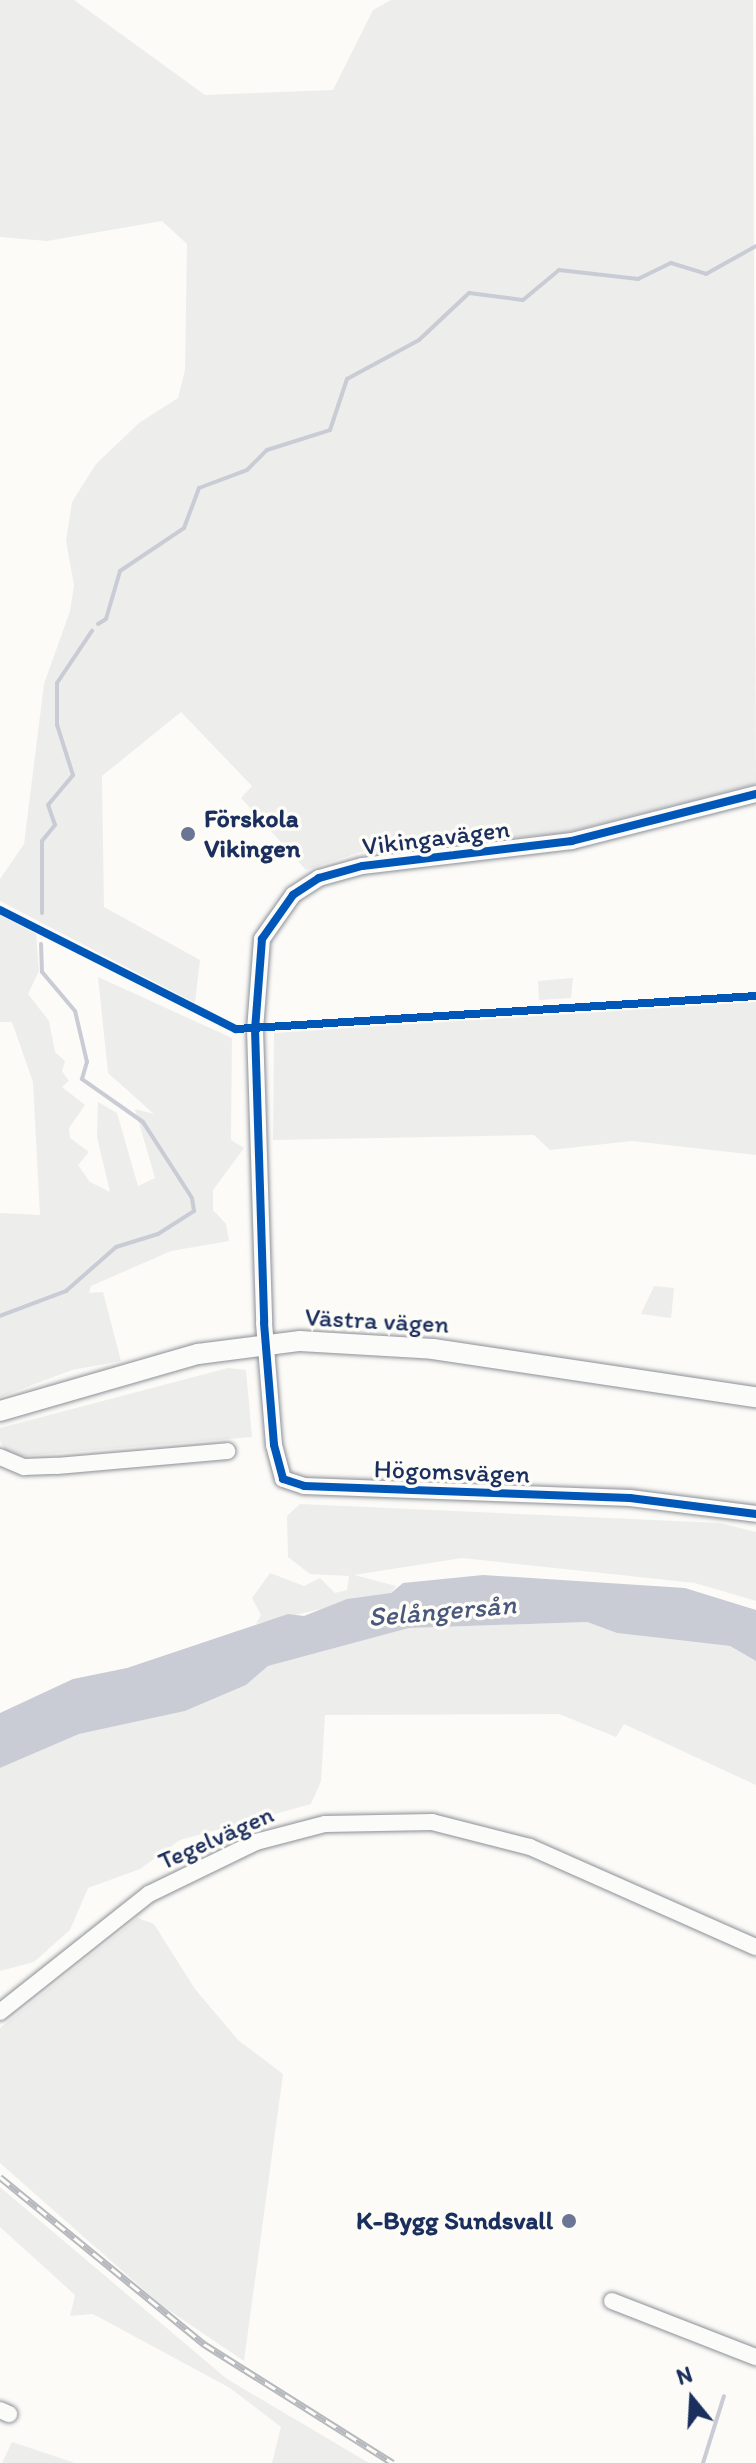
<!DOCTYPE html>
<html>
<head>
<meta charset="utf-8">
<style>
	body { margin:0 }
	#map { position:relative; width:756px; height:2463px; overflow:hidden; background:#fcfbf8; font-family:Itim,sans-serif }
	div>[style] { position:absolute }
	.green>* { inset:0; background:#ededec }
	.water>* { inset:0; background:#c9ccd4 }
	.stream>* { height:4px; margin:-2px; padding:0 2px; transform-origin:2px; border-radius:2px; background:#c9ccd4 }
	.roads { filter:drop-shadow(0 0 2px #8c9097) drop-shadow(0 0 2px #8c9097) }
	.minor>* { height:16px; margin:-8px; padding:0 8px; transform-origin:8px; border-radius:8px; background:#fbfbf9 }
	.tertiary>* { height:20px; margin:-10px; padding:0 10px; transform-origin:10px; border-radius:10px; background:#fbfbf9 }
	.rail>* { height:7px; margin-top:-3.5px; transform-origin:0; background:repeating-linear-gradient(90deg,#fdfcf7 0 12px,#b6b9bd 0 24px); box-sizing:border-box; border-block:2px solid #b6b9bd }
	.cycleway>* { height:8px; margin:-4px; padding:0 4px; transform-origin:4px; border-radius:4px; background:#0057b8 }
	.dots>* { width:22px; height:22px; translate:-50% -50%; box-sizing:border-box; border:4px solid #fdfcf7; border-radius:50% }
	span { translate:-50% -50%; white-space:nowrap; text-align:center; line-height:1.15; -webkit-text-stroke:7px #fdfcf7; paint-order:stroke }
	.poi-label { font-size:26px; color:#1b2f5e; font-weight:700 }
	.left { translate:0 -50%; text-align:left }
	.right { translate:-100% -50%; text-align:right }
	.street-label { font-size:26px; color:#1b2f5e }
	.water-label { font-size:28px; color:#49587d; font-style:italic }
	.north { position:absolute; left:652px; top:2359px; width:80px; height:80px; -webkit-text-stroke:6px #fdfcf7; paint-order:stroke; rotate:342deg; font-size:22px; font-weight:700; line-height:32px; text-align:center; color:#1b2f5e }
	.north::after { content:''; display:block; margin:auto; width:28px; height:36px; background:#1b2f5e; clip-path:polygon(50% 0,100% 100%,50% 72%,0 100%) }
</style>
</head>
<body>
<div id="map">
	<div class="green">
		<div style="clip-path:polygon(0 0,74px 0,205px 95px,333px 90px,373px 10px,391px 0,753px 0,756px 784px,564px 833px,360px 852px,306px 870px,241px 798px,252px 786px,181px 712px,102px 776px,104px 907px,200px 960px,195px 1003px,0 901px,0 879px,24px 844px,44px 684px,70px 611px,74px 585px,66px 541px,72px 502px,96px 464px,139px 423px,178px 398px,185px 370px,187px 244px,162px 221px,47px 241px,0 237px)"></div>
		<div style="clip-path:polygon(0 915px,36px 934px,39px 971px,28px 994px,49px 1021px,55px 1052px,65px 1061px,62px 1071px,69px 1081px,62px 1087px,85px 1105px,69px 1128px,70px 1138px,89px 1152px,78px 1165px,90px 1182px,110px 1192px,97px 1137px,98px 1102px,117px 1113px,138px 1186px,155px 1178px,135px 1109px,154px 1114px,108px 1073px,98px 977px,232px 1038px,231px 1140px,244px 1148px,213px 1190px,213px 1210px,226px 1224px,229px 1241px,171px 1251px,91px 1286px,89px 1293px,103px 1292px,121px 1361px,72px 1370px,0 1397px,0 1213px,40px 1215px,33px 1082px,12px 1022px,0 1022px)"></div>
		<div style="clip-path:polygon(573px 978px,571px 998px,539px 1000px,538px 981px)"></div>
		<div style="clip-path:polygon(756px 1002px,756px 1155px,632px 1141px,550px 1150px,534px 1135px,273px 1140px,274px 1033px)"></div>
		<div style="clip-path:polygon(654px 1286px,674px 1288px,671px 1318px,641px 1314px)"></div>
		<div style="clip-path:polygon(228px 1368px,246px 1370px,252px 1437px,10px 1457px,0 1441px,0 1428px)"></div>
		<div style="clip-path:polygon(300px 1504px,720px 1523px,756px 1532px,756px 1601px,695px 1583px,462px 1558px,354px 1575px,396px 1586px,391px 1593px,256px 1624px,261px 1615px,252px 1598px,270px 1573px,304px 1586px,320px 1578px,335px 1593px,347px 1590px,349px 1576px,310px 1574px,288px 1557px,287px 1516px)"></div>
		<div style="clip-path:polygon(587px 1622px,617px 1633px,730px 1646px,756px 1661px,756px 1785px,624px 1724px,616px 1737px,559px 1714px,325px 1715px,321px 1781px,311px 1804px,180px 1840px,140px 1869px,88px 1888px,70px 1930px,34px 1962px,0 1971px,0 1768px,79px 1734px,185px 1711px,246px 1685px,268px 1666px,409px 1628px)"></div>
		<div style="clip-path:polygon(138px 1918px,154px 1924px,195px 1989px,238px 2040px,283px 2074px,244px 2361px,161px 2305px,0 2163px,0 2028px)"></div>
		<div style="clip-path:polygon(0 2187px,227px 2379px,369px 2463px,272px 2463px,281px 2427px,230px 2388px,93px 2314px,70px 2316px,75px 2295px,0 2227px)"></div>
		<div style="clip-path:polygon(12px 2442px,75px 2463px,2px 2463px)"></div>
	</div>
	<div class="water">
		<div style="clip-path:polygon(483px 1575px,685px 1588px,756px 1610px,756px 1661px,730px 1646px,617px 1633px,587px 1622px,409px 1628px,268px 1666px,246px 1685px,185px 1711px,79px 1734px,0 1768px,0 1713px,73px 1679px,127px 1668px,288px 1614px,304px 1616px,347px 1599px,391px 1593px,403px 1583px)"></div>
	</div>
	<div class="stream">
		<div style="left:98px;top:624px;width:9px;rotate:-32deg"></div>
		<div style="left:106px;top:619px;width:50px;rotate:-73.7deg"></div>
		<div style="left:120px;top:571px;width:77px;rotate:-33.9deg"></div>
		<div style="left:184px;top:528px;width:43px;rotate:-69.4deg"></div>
		<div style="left:199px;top:488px;width:51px;rotate:-20.6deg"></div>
		<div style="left:247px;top:470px;width:28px;rotate:-45deg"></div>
		<div style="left:267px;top:450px;width:66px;rotate:-17.6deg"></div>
		<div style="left:330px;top:430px;width:54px;rotate:-71.6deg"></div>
		<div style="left:347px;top:379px;width:82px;rotate:-28.4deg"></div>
		<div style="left:419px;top:340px;width:69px;rotate:-43.2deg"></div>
		<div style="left:469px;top:293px;width:54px;rotate:7.4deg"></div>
		<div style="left:523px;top:300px;width:47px;rotate:-39.8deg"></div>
		<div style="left:559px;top:270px;width:80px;rotate:6.5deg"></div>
		<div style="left:638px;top:279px;width:37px;rotate:-26deg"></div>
		<div style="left:671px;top:263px;width:37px;rotate:17deg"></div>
		<div style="left:706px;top:274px;width:57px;rotate:-29.2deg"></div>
		<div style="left:42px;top:913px;width:72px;rotate:-90deg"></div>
		<div style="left:42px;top:841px;width:21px;rotate:-51deg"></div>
		<div style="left:55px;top:825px;width:21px;rotate:-109deg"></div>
		<div style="left:48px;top:805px;width:39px;rotate:-50deg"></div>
		<div style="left:73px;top:775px;width:52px;rotate:-107.7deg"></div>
		<div style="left:57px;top:725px;width:42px;rotate:-90deg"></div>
		<div style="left:57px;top:683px;width:63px;rotate:-56.1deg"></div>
		<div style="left:0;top:1316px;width:71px;rotate:-20.7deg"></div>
		<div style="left:66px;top:1291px;width:67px;rotate:-41.3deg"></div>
		<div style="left:116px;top:1247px;width:44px;rotate:-17.2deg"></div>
		<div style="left:158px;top:1234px;width:43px;rotate:-32.6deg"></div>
		<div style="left:194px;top:1211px;width:13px;rotate:-99deg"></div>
		<div style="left:192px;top:1198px;width:90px;rotate:-122.8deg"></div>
		<div style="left:143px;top:1122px;width:75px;rotate:-144.8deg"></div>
		<div style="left:82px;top:1079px;width:18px;rotate:-74deg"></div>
		<div style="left:87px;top:1062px;width:52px;rotate:-103.2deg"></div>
		<div style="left:75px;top:1011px;width:51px;rotate:-130.2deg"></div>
		<div style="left:42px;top:972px;width:28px;rotate:-92deg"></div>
		<div style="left:703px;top:2463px;width:70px;rotate:-72.6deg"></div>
	</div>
	<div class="roads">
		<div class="minor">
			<div style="left:756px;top:794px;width:190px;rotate:165.7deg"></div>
			<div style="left:572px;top:841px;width:211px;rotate:173.2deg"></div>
			<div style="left:362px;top:866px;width:45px;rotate:164.4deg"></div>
			<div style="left:319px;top:878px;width:31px;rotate:147deg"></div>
			<div style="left:293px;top:895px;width:54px;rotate:125.2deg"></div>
			<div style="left:262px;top:939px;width:90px;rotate:94.4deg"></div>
			<div style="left:255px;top:1029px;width:294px;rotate:88.2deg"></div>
			<div style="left:264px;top:1323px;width:122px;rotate:85.3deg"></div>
			<div style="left:274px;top:1445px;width:35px;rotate:75deg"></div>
			<div style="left:283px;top:1479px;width:22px;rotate:18deg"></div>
			<div style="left:304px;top:1486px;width:326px;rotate:2.1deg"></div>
			<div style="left:630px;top:1498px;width:127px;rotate:7.2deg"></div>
			<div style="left:0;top:1457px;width:26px;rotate:23deg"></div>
			<div style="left:24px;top:1467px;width:33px;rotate:-2deg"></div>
			<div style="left:57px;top:1466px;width:171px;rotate:-5deg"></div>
			<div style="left:0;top:2012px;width:190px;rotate:-38.4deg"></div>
			<div style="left:149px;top:1894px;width:119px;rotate:-25.9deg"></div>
			<div style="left:256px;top:1842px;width:71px;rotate:-14.6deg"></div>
			<div style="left:325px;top:1824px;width:107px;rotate:-1.1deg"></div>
			<div style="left:432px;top:1822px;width:101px;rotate:14.3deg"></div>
			<div style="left:530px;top:1847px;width:247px;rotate:23.9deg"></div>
			<div style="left:612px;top:2301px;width:155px;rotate:21.3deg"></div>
			<div style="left:0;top:2410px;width:10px;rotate:24deg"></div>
		</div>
		<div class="tertiary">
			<div style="left:0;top:1411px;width:206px;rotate:-16.1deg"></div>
			<div style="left:198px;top:1354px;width:103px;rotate:-7.3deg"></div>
			<div style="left:300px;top:1341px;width:133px;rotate:3.4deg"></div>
			<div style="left:433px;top:1349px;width:327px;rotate:8.5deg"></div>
		</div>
	</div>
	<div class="rail">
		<div style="left:0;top:2177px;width:264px;rotate:39.3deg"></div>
		<div style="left:204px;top:2344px;width:223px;rotate:32.2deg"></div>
	</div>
	<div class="cycleway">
		<div style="left:756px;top:794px;width:190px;rotate:165.7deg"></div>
		<div style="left:572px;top:841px;width:211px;rotate:173.2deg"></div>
		<div style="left:362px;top:866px;width:45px;rotate:164.4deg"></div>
		<div style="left:319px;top:878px;width:31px;rotate:147deg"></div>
		<div style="left:293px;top:895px;width:54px;rotate:125.2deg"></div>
		<div style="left:262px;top:939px;width:90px;rotate:94.4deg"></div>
		<div style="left:255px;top:1029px;width:294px;rotate:88.2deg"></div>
		<div style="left:264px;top:1323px;width:122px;rotate:85.3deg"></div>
		<div style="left:274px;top:1445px;width:35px;rotate:75deg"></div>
		<div style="left:283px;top:1479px;width:22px;rotate:18deg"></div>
		<div style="left:304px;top:1486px;width:326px;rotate:2.1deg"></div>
		<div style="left:630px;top:1498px;width:127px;rotate:7.2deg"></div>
		<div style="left:0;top:910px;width:264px;rotate:26.8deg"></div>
		<div style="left:236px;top:1029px;width:521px;rotate:-3.63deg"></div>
	</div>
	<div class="dots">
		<div style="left:188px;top:834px;background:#6a7694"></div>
		<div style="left:569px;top:2221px;background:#6a7694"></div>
	</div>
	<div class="poi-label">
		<span class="left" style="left:204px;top:834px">Förskola<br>Vikingen</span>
		<span class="right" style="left:553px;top:2221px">K-Bygg Sundsvall</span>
	</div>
	<div class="street-label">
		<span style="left:436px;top:838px;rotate:-7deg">Vikingavägen</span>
		<span style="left:377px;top:1321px;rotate:3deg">Västra vägen</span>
		<span style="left:452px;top:1472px;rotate:2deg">Högomsvägen</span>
		<span style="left:216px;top:1838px;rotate:-24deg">Tegelvägen</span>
	</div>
	<div class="water-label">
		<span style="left:442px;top:1610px;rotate:-5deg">Selångersån</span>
	</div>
	<div class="north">N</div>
</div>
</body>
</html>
